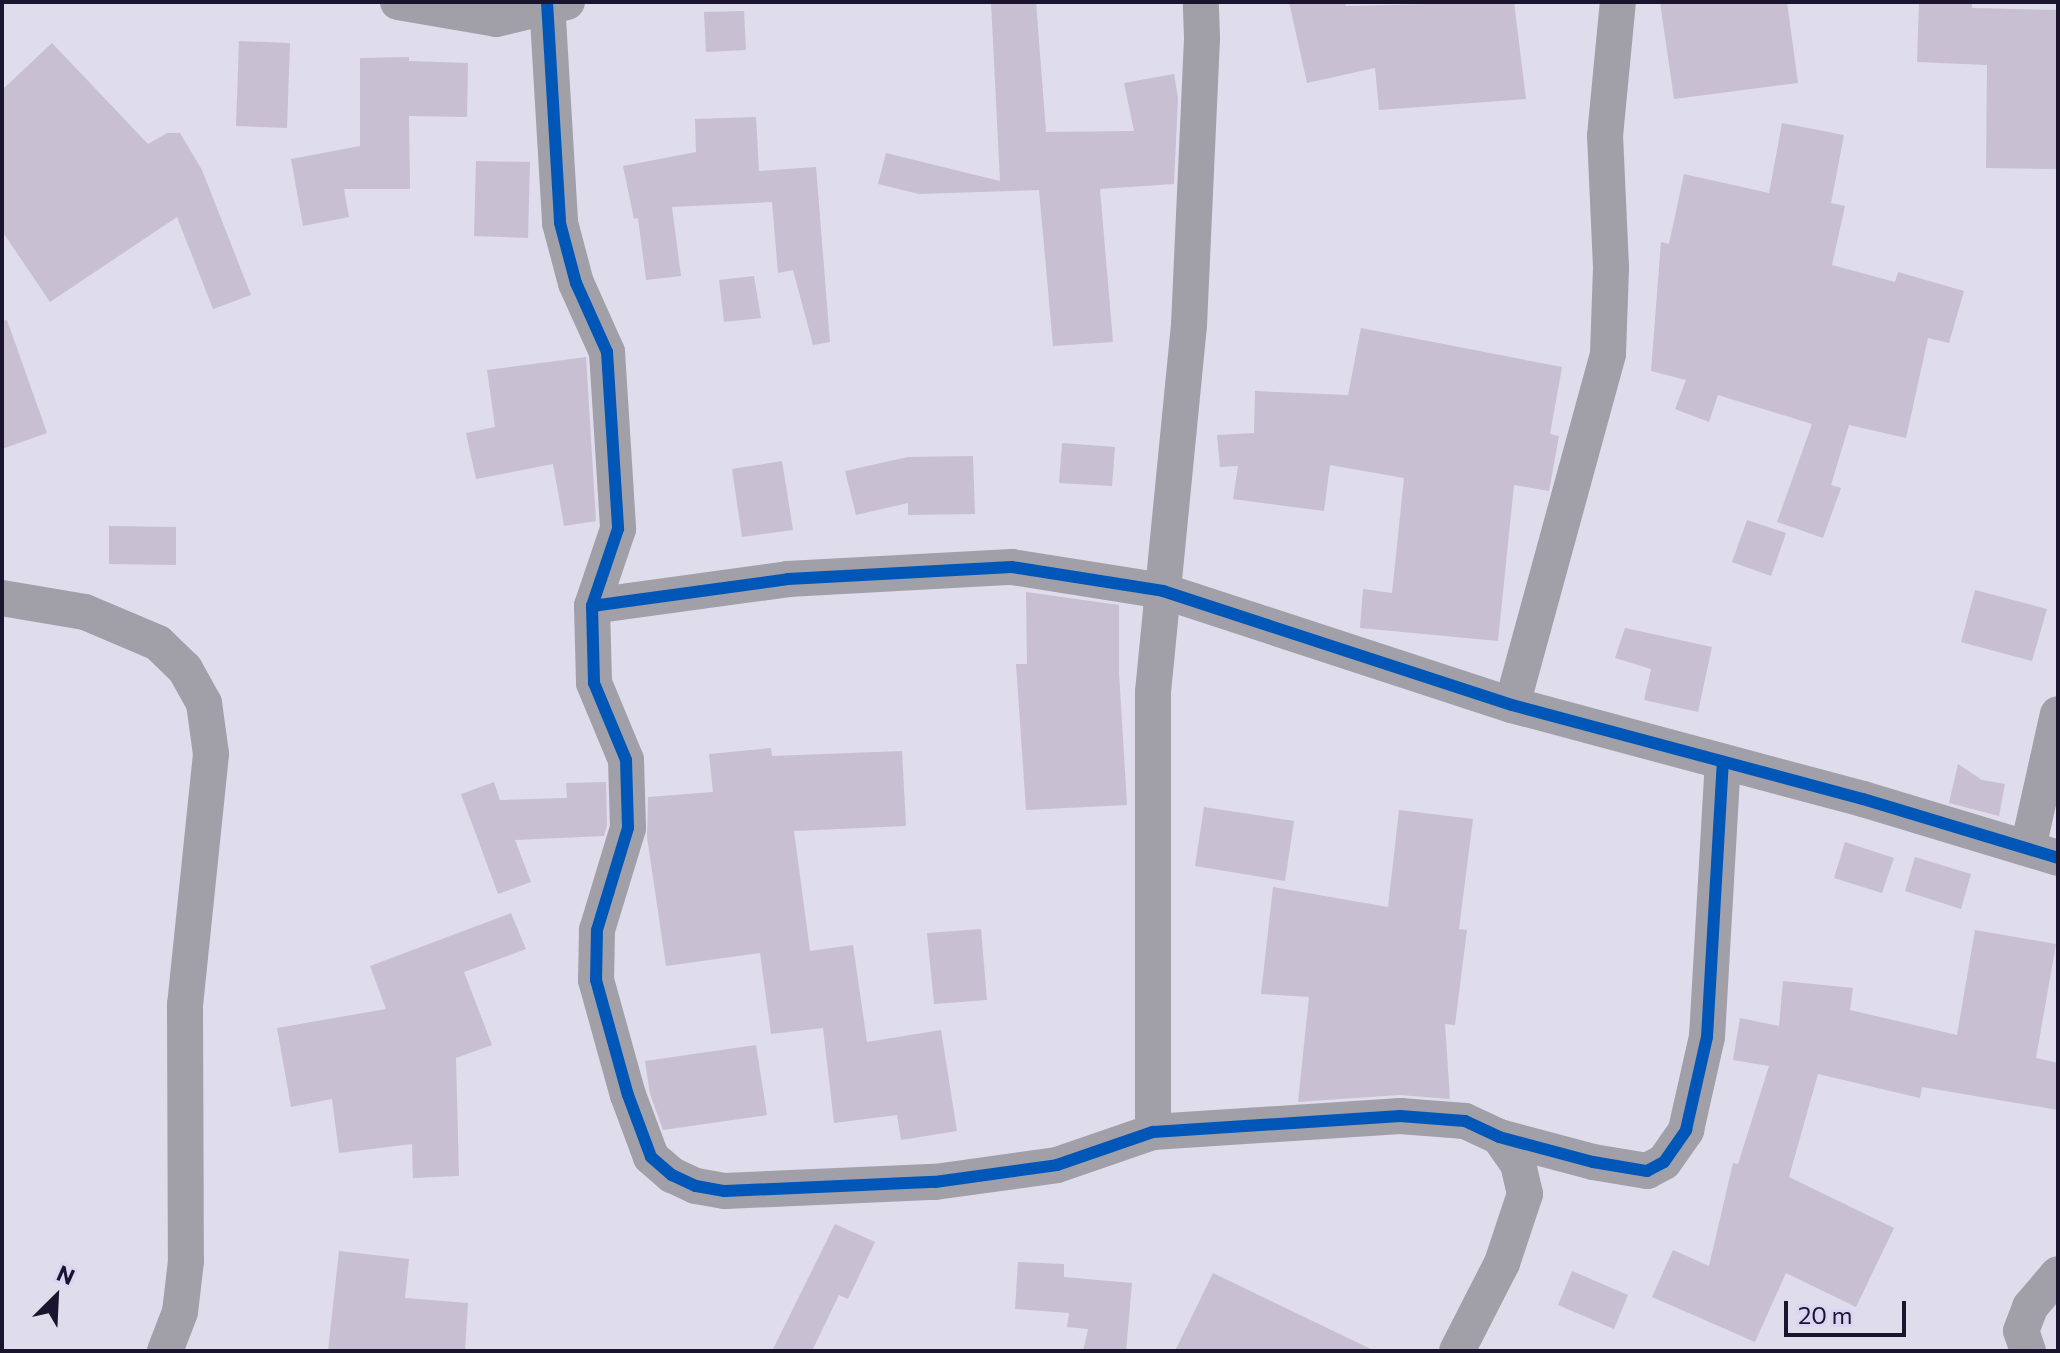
<!DOCTYPE html>
<html>
<head>
<meta charset="utf-8">
<style>
	body { margin:0 }
	#map { position:relative; width:2060px; height:1353px; overflow:hidden; background:#dfdcec; font-family:Commissioner,sans-serif }
	div>[style] { position:absolute }
	.building>* { inset:0; background:#c8bfd2 }
	.street>* { height:36px; margin:-18px; padding:0 18px; transform-origin:18px; border-radius:18px; background:#a19fa8 }
	.cycleway>* { height:12px; margin:-6px; padding:0 6px; transform-origin:6px; border-radius:6px; background:#0057b8 }
	span { translate:-50% -50%; white-space:nowrap; text-align:center; line-height:1.15; -webkit-text-stroke:6px #dbd5f3; paint-order:stroke }
	.frame { position:absolute; inset:0; border:4px solid #1b142f; pointer-events:none }
	.north { position:absolute; left:16px; top:1257px; width:80px; height:80px; -webkit-text-stroke:6px #dbd5f3; paint-order:stroke; rotate:24deg; font-size:22px; font-weight:700; line-height:32px; text-align:center; color:#1b142f }
	.north::after { content:''; display:block; margin:auto; width:28px; height:36px; background:#1b142f; clip-path:polygon(50% 0,100% 100%,50% 72%,0 100%) }
	.scale { position:absolute; left:1784px; top:1301px; width:122px; height:36px; box-sizing:border-box; border:4px solid #1b142f; border-top:0; padding-left:10px; font-size:24px; line-height:28px; white-space:nowrap; color:#1b142f; -webkit-text-stroke:6px #dbd5f3; paint-order:stroke }
</style>
</head>
<body>
<div id="map">
	<div class="building">
		<div style="clip-path:polygon(991px 2px,1036px 2px,1046px 132px,1134px 131px,1124px 83px,1174px 74px,1178px 98px,1174px 184px,1100px 189px,1113px 342px,1053px 346px,1039px 190px,919px 194px,878px 184px,886px 153px,1000px 181px)"></div>
		<div style="clip-path:polygon(1289px 2px,1345px 2px,1346px 6px,1514px 2px,1526px 99px,1379px 110px,1375px 68px,1307px 83px)"></div>
		<div style="clip-path:polygon(1660px 2px,1787px 2px,1798px 83px,1674px 99px)"></div>
		<div style="clip-path:polygon(1919px 2px,1972px 2px,1972px 8px,2058px 10px,2058px 169px,1986px 168px,1987px 65px,1917px 62px)"></div>
		<div style="clip-path:polygon(744px 11px,746px 50px,706px 52px,704px 12px)"></div>
		<div style="clip-path:polygon(239px 41px,290px 43px,287px 128px,236px 126px)"></div>
		<div style="clip-path:polygon(52px 43px,148px 144px,167px 133px,180px 133px,202px 170px,251px 295px,213px 309px,177px 217px,50px 302px,2px 231px,2px 90px)"></div>
		<div style="clip-path:polygon(409px 57px,409px 61px,468px 63px,467px 117px,409px 116px,410px 189px,344px 189px,349px 217px,303px 226px,291px 159px,360px 146px,360px 58px)"></div>
		<div style="clip-path:polygon(756px 117px,759px 171px,816px 167px,830px 342px,813px 345px,793px 270px,778px 273px,772px 202px,672px 207px,681px 276px,646px 280px,638px 218px,634px 219px,623px 166px,696px 152px,695px 119px)"></div>
		<div style="clip-path:polygon(1782px 123px,1844px 135px,1831px 203px,1845px 206px,1832px 265px,1895px 282px,1898px 272px,1964px 291px,1949px 343px,1928px 338px,1906px 438px,1849px 425px,1831px 485px,1841px 488px,1823px 538px,1777px 522px,1812px 424px,1718px 395px,1709px 422px,1675px 409px,1686px 380px,1651px 371px,1661px 242px,1669px 244px,1684px 174px,1769px 193px)"></div>
		<div style="clip-path:polygon(476px 161px,530px 162px,528px 238px,474px 236px)"></div>
		<div style="clip-path:polygon(754px 276px,761px 318px,724px 322px,719px 280px)"></div>
		<div style="clip-path:polygon(7px 320px,47px 433px,2px 449px,2px 321px)"></div>
		<div style="clip-path:polygon(1361px 328px,1562px 367px,1550px 434px,1559px 436px,1549px 491px,1514px 485px,1498px 641px,1360px 628px,1363px 589px,1392px 593px,1404px 478px,1330px 465px,1324px 511px,1233px 499px,1238px 466px,1220px 467px,1217px 435px,1254px 433px,1255px 391px,1348px 395px)"></div>
		<div style="clip-path:polygon(586px 357px,596px 521px,564px 526px,553px 464px,476px 479px,466px 433px,495px 427px,487px 370px)"></div>
		<div style="clip-path:polygon(1062px 443px,1115px 447px,1112px 486px,1059px 483px)"></div>
		<div style="clip-path:polygon(973px 456px,975px 514px,908px 515px,908px 503px,856px 515px,845px 471px,908px 457px)"></div>
		<div style="clip-path:polygon(782px 461px,793px 530px,742px 537px,732px 469px)"></div>
		<div style="clip-path:polygon(1747px 520px,1786px 533px,1771px 576px,1732px 562px)"></div>
		<div style="clip-path:polygon(109px 526px,176px 527px,176px 565px,109px 564px)"></div>
		<div style="clip-path:polygon(1975px 590px,2047px 609px,2032px 661px,1961px 642px)"></div>
		<div style="clip-path:polygon(1026px 592px,1119px 605px,1119px 672px,1127px 805px,1026px 810px,1016px 664px,1027px 664px)"></div>
		<div style="clip-path:polygon(1625px 628px,1712px 647px,1698px 712px,1644px 700px,1651px 669px,1615px 658px)"></div>
		<div style="clip-path:polygon(771px 748px,772px 756px,902px 751px,906px 826px,794px 831px,810px 951px,853px 945px,867px 1042px,941px 1030px,957px 1131px,901px 1140px,897px 1115px,834px 1123px,823px 1028px,771px 1034px,760px 953px,666px 966px,647px 837px,648px 797px,713px 792px,709px 754px)"></div>
		<div style="clip-path:polygon(1958px 764px,1982px 780px,2005px 784px,1999px 816px,1949px 803px)"></div>
		<div style="clip-path:polygon(494px 782px,500px 800px,567px 798px,566px 783px,606px 782px,607px 825px,604px 836px,515px 840px,531px 882px,498px 894px,461px 794px)"></div>
		<div style="clip-path:polygon(1204px 807px,1294px 821px,1285px 881px,1195px 866px)"></div>
		<div style="clip-path:polygon(1399px 810px,1473px 819px,1459px 929px,1467px 930px,1455px 1025px,1445px 1024px,1450px 1099px,1399px 1095px,1298px 1102px,1309px 997px,1261px 994px,1273px 887px,1388px 907px)"></div>
		<div style="clip-path:polygon(1845px 842px,1894px 858px,1882px 893px,1834px 878px)"></div>
		<div style="clip-path:polygon(1915px 857px,1971px 874px,1961px 909px,1905px 891px)"></div>
		<div style="clip-path:polygon(511px 913px,526px 949px,464px 972px,492px 1045px,456px 1058px,459px 1176px,413px 1178px,412px 1144px,339px 1153px,332px 1099px,291px 1107px,277px 1028px,386px 1009px,370px 966px)"></div>
		<div style="clip-path:polygon(981px 929px,987px 1000px,934px 1004px,927px 933px)"></div>
		<div style="clip-path:polygon(1975px 930px,2056px 944px,2036px 1058px,2058px 1063px,2058px 1110px,1922px 1087px,1920px 1098px,1818px 1074px,1789px 1177px,1894px 1228px,1856px 1307px,1786px 1273px,1755px 1342px,1652px 1297px,1673px 1250px,1709px 1266px,1733px 1163px,1738px 1164px,1769px 1066px,1733px 1060px,1740px 1018px,1779px 1026px,1783px 981px,1853px 988px,1850px 1010px,1957px 1035px)"></div>
		<div style="clip-path:polygon(756px 1045px,767px 1115px,663px 1130px,650px 1094px,645px 1061px)"></div>
		<div style="clip-path:polygon(835px 1224px,875px 1242px,848px 1299px,839px 1295px,812px 1351px,772px 1351px)"></div>
		<div style="clip-path:polygon(339px 1251px,409px 1259px,405px 1298px,468px 1303px,465px 1351px,328px 1351px)"></div>
		<div style="clip-path:polygon(1018px 1262px,1064px 1264px,1064px 1277px,1132px 1283px,1126px 1351px,1083px 1351px,1088px 1329px,1067px 1327px,1069px 1313px,1015px 1309px)"></div>
		<div style="clip-path:polygon(1572px 1271px,1628px 1295px,1614px 1329px,1558px 1305px)"></div>
		<div style="clip-path:polygon(1213px 1273px,1375px 1351px,1175px 1351px)"></div>
	</div>
	<div class="street">
		<div style="left:398px;top:2px;width:99px;rotate:9.8deg"></div>
		<div style="left:496px;top:19px;width:73px;rotate:-13.5deg"></div>
		<div style="left:547px;top:2px;width:221px;rotate:86.6deg"></div>
		<div style="left:560px;top:223px;width:62px;rotate:75.1deg"></div>
		<div style="left:576px;top:283px;width:76px;rotate:65.8deg"></div>
		<div style="left:607px;top:352px;width:177px;rotate:86.4deg"></div>
		<div style="left:618px;top:529px;width:81px;rotate:108.7deg"></div>
		<div style="left:592px;top:606px;width:77px;rotate:88.5deg"></div>
		<div style="left:594px;top:683px;width:83px;rotate:67.4deg"></div>
		<div style="left:626px;top:760px;width:68px;rotate:88.3deg"></div>
		<div style="left:628px;top:828px;width:107px;rotate:106.9deg"></div>
		<div style="left:597px;top:930px;width:50px;rotate:91.1deg"></div>
		<div style="left:596px;top:980px;width:119px;rotate:74.5deg"></div>
		<div style="left:628px;top:1095px;width:66px;rotate:69.6deg"></div>
		<div style="left:651px;top:1157px;width:28px;rotate:41deg"></div>
		<div style="left:672px;top:1175px;width:26px;rotate:25deg"></div>
		<div style="left:696px;top:1186px;width:29px;rotate:10deg"></div>
		<div style="left:725px;top:1191px;width:210px;rotate:-2.5deg"></div>
		<div style="left:935px;top:1182px;width:123px;rotate:-7.9deg"></div>
		<div style="left:1057px;top:1165px;width:102px;rotate:-19deg"></div>
		<div style="left:1153px;top:1132px;width:248px;rotate:-3.7deg"></div>
		<div style="left:1400px;top:1116px;width:65px;rotate:4.4deg"></div>
		<div style="left:1465px;top:1121px;width:38px;rotate:25deg"></div>
		<div style="left:1499px;top:1137px;width:97px;rotate:14.9deg"></div>
		<div style="left:1593px;top:1162px;width:55px;rotate:9.5deg"></div>
		<div style="left:1647px;top:1171px;width:19px;rotate:-28deg"></div>
		<div style="left:1664px;top:1162px;width:39px;rotate:-55deg"></div>
		<div style="left:1686px;top:1130px;width:95px;rotate:-77.3deg"></div>
		<div style="left:1707px;top:1037px;width:275px;rotate:-86.7deg"></div>
		<div style="left:2px;top:598px;width:84px;rotate:9.6deg"></div>
		<div style="left:85px;top:612px;width:79px;rotate:23deg"></div>
		<div style="left:158px;top:643px;width:37px;rotate:44deg"></div>
		<div style="left:185px;top:669px;width:39px;rotate:61deg"></div>
		<div style="left:204px;top:703px;width:51px;rotate:82.2deg"></div>
		<div style="left:211px;top:754px;width:251px;rotate:95.9deg"></div>
		<div style="left:185px;top:1004px;width:257px;rotate:89.8deg"></div>
		<div style="left:186px;top:1261px;width:51px;rotate:96.7deg"></div>
		<div style="left:180px;top:1312px;width:42px;rotate:111deg"></div>
		<div style="left:592px;top:606px;width:198px;rotate:-7.8deg"></div>
		<div style="left:788px;top:579px;width:224px;rotate:-3.1deg"></div>
		<div style="left:1012px;top:567px;width:153px;rotate:9deg"></div>
		<div style="left:1163px;top:591px;width:367px;rotate:18.1deg"></div>
		<div style="left:1512px;top:705px;width:363px;rotate:15deg"></div>
		<div style="left:1863px;top:799px;width:204px;rotate:16.8deg"></div>
		<div style="left:1512px;top:705px;width:364px;rotate:-74.7deg"></div>
		<div style="left:1608px;top:354px;width:87px;rotate:-88deg"></div>
		<div style="left:1611px;top:267px;width:131px;rotate:-92.6deg"></div>
		<div style="left:1605px;top:136px;width:135px;rotate:-84.5deg"></div>
		<div style="left:2028px;top:848px;width:137px;rotate:-77.4deg"></div>
		<div style="left:1153px;top:1132px;width:440px;rotate:-90deg"></div>
		<div style="left:1153px;top:692px;width:369px;rotate:-84.4deg"></div>
		<div style="left:1189px;top:325px;width:287px;rotate:-87.4deg"></div>
		<div style="left:1202px;top:38px;width:36px;rotate:-92deg"></div>
		<div style="left:1457px;top:1351px;width:99px;rotate:-62.9deg"></div>
		<div style="left:1502px;top:1263px;width:73px;rotate:-71.6deg"></div>
		<div style="left:1525px;top:1194px;width:31px;rotate:-103deg"></div>
		<div style="left:1518px;top:1164px;width:33px;rotate:-125deg"></div>
		<div style="left:2028px;top:1351px;width:21px;rotate:-109deg"></div>
		<div style="left:2021px;top:1331px;width:26px;rotate:-69deg"></div>
		<div style="left:2030px;top:1307px;width:43px;rotate:-49.7deg"></div>
	</div>
	<div class="cycleway">
		<div style="left:547px;top:2px;width:221px;rotate:86.6deg"></div>
		<div style="left:560px;top:223px;width:62px;rotate:75.1deg"></div>
		<div style="left:576px;top:283px;width:76px;rotate:65.8deg"></div>
		<div style="left:607px;top:352px;width:177px;rotate:86.4deg"></div>
		<div style="left:618px;top:529px;width:81px;rotate:108.7deg"></div>
		<div style="left:592px;top:606px;width:77px;rotate:88.5deg"></div>
		<div style="left:594px;top:683px;width:83px;rotate:67.4deg"></div>
		<div style="left:626px;top:760px;width:68px;rotate:88.3deg"></div>
		<div style="left:628px;top:828px;width:107px;rotate:106.9deg"></div>
		<div style="left:597px;top:930px;width:50px;rotate:91.1deg"></div>
		<div style="left:596px;top:980px;width:119px;rotate:74.5deg"></div>
		<div style="left:628px;top:1095px;width:66px;rotate:69.6deg"></div>
		<div style="left:651px;top:1157px;width:28px;rotate:41deg"></div>
		<div style="left:672px;top:1175px;width:26px;rotate:25deg"></div>
		<div style="left:696px;top:1186px;width:29px;rotate:10deg"></div>
		<div style="left:725px;top:1191px;width:210px;rotate:-2.5deg"></div>
		<div style="left:935px;top:1182px;width:123px;rotate:-7.9deg"></div>
		<div style="left:1057px;top:1165px;width:102px;rotate:-19deg"></div>
		<div style="left:1153px;top:1132px;width:248px;rotate:-3.7deg"></div>
		<div style="left:1400px;top:1116px;width:65px;rotate:4.4deg"></div>
		<div style="left:1465px;top:1121px;width:38px;rotate:25deg"></div>
		<div style="left:1499px;top:1137px;width:97px;rotate:14.9deg"></div>
		<div style="left:1593px;top:1162px;width:55px;rotate:9.5deg"></div>
		<div style="left:1647px;top:1171px;width:19px;rotate:-28deg"></div>
		<div style="left:1664px;top:1162px;width:39px;rotate:-55deg"></div>
		<div style="left:1686px;top:1130px;width:95px;rotate:-77.3deg"></div>
		<div style="left:1707px;top:1037px;width:275px;rotate:-86.7deg"></div>
		<div style="left:592px;top:606px;width:198px;rotate:-7.8deg"></div>
		<div style="left:788px;top:579px;width:224px;rotate:-3.1deg"></div>
		<div style="left:1012px;top:567px;width:153px;rotate:9deg"></div>
		<div style="left:1163px;top:591px;width:367px;rotate:18.1deg"></div>
		<div style="left:1512px;top:705px;width:363px;rotate:15deg"></div>
		<div style="left:1863px;top:799px;width:204px;rotate:16.8deg"></div>
	</div>
	<div class="frame"></div>
	<div class="north">N</div>
	<div class="scale">20 m</div>
</div>
</body>
</html>
